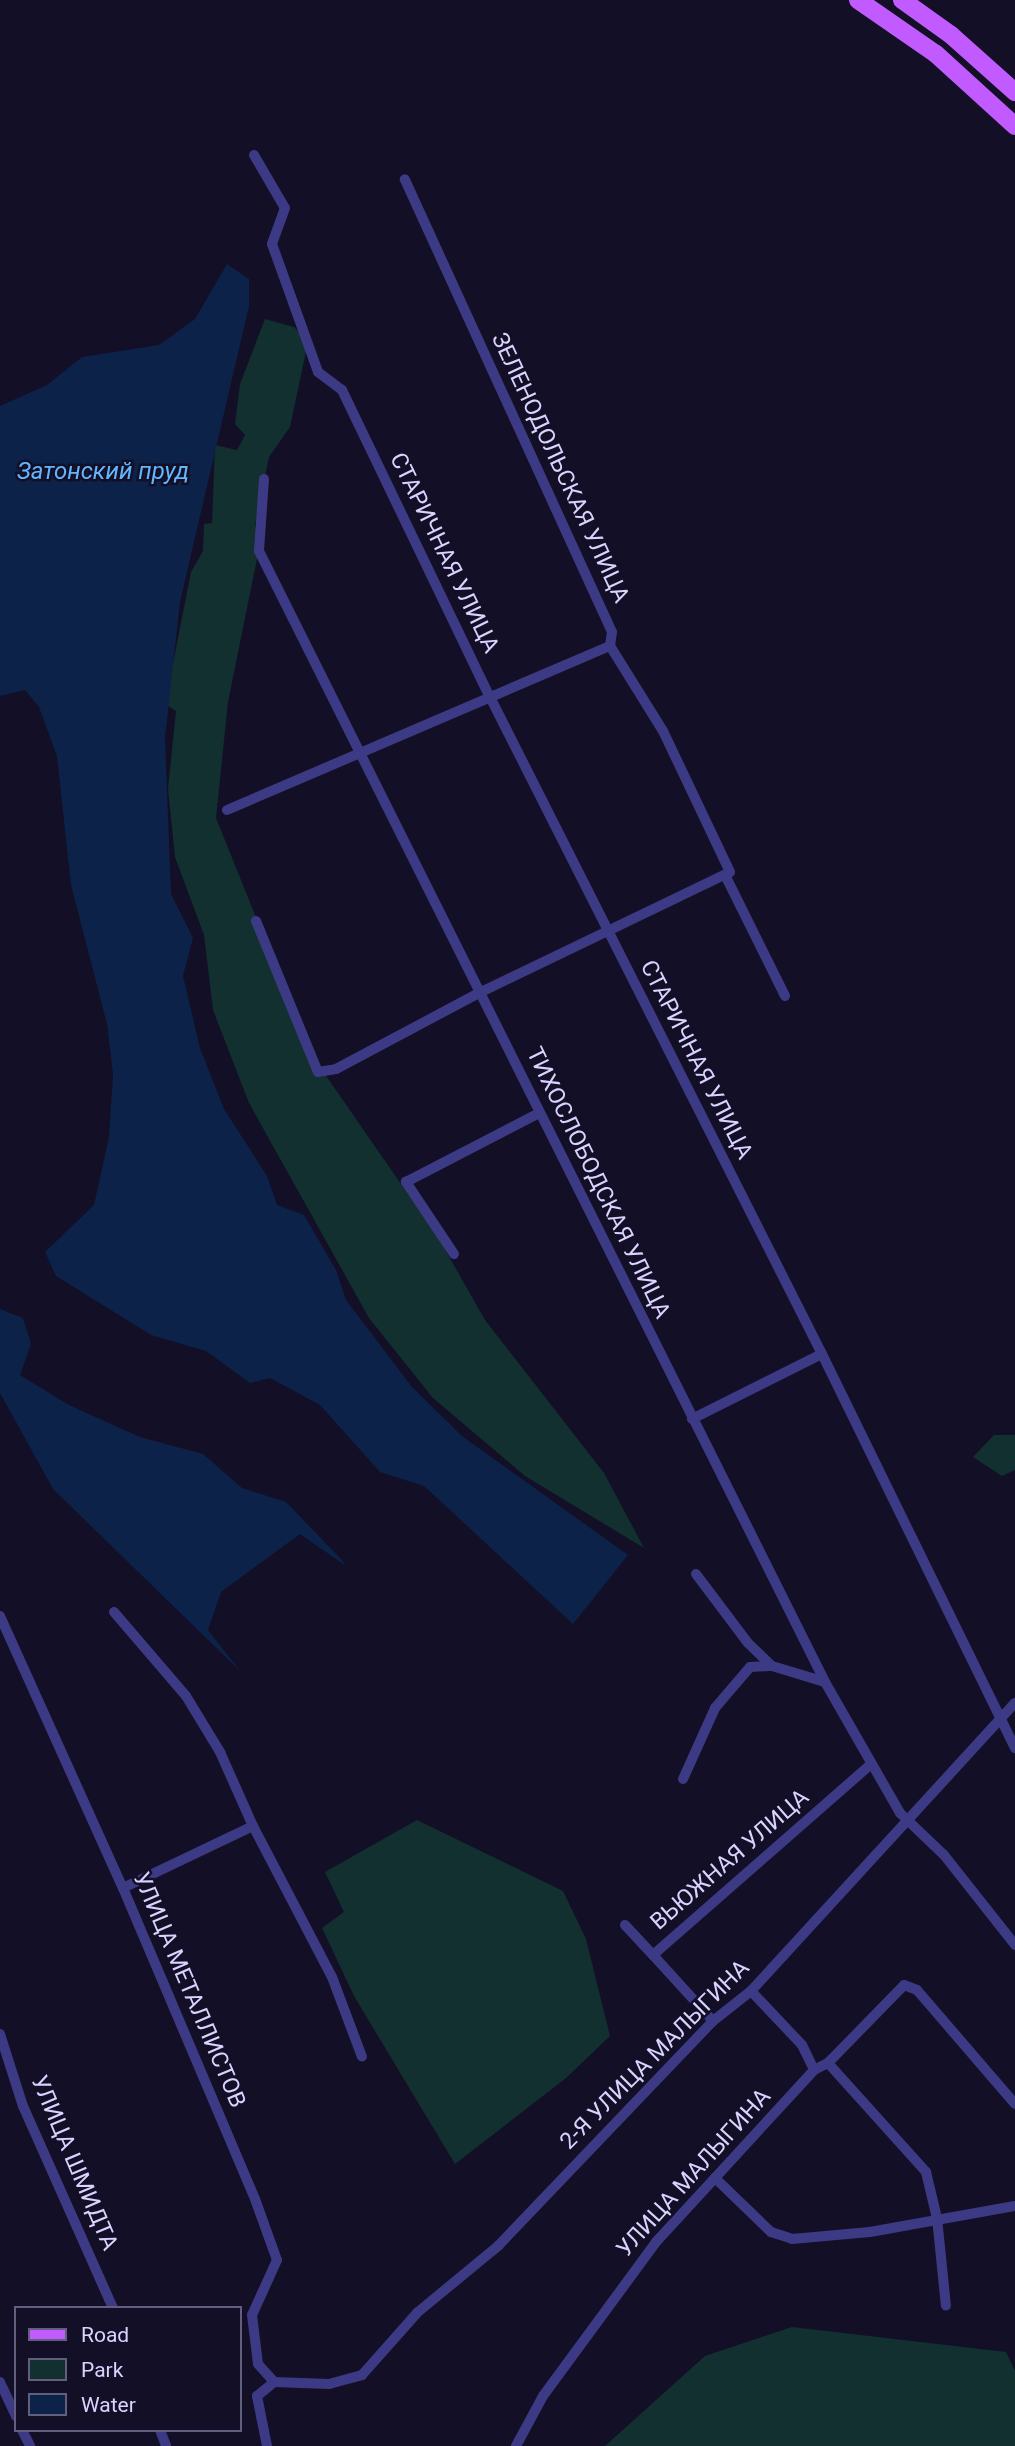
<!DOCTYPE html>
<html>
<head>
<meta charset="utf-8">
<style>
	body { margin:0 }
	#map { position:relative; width:1015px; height:2446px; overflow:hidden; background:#130f26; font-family:Roboto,sans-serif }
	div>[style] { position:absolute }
	.green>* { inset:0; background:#12302f }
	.water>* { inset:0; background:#0c2248 }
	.street>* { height:10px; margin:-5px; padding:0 5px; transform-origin:5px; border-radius:5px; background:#3d3a85 }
	.primary>* { height:18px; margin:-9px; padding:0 9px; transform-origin:9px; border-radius:9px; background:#c25bff }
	span { translate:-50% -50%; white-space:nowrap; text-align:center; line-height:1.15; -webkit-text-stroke:5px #130f26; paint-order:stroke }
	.street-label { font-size:23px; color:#d9d4ff }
	.water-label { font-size:24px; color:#62b6ff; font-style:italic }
	.legend { position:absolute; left:14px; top:2306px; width:228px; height:126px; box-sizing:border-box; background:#130f26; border:2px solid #625e7d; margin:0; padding:9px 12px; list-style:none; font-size:21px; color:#d9d4ff }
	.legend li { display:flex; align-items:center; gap:14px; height:35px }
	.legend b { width:35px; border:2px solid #625e7d }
</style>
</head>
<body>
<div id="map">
	<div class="green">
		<div style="clip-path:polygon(265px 319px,294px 327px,308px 342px,290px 427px,269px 457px,255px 525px,260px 544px,228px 702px,216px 818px,311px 1054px,439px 1239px,485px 1320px,604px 1473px,644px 1548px,525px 1476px,433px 1398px,369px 1318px,249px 1103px,213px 1010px,204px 935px,175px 857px,168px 789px,176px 711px,165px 704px,191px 572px,203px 551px,204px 524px,212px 523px,215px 445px,237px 450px,245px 435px,235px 424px,240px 384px)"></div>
		<div style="clip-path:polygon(994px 1435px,1015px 1435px,1015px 1470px,1002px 1476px,973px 1457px)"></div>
		<div style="clip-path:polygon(417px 1820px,563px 1891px,586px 1939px,610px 2036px,566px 2078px,455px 2164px,354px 1996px,322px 1928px,344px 1912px,325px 1872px)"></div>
		<div style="clip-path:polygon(792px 2327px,1006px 2352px,1015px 2371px,1015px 2446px,605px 2446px,705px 2356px)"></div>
	</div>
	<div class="water">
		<div style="clip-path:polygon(227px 264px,249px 279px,249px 306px,180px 602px,165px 738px,171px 894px,193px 938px,183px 976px,200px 1048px,224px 1109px,267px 1176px,277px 1205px,304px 1215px,336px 1270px,346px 1300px,412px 1387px,462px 1436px,628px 1555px,573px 1624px,424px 1486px,380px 1472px,320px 1405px,270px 1378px,250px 1383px,206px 1351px,151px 1335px,56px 1276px,45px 1252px,94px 1205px,109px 1137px,113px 1074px,107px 1024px,71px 885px,57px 756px,39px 707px,25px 690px,0 696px,0 406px,47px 385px,82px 357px,159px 345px,195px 319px)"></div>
		<div style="clip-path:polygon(0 1309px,23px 1318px,31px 1344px,20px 1375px,69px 1405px,140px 1437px,203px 1454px,242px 1488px,286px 1502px,341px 1559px,346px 1566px,300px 1534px,221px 1592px,208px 1630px,240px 1671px,53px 1489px,0 1393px)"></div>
	</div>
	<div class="street">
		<div style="left:254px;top:155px;width:61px;rotate:59.7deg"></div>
		<div style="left:285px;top:208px;width:38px;rotate:110deg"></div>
		<div style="left:272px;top:244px;width:136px;rotate:70.2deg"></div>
		<div style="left:318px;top:372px;width:30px;rotate:37deg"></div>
		<div style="left:342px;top:390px;width:339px;rotate:64.3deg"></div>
		<div style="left:489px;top:695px;width:738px;rotate:63.19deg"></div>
		<div style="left:822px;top:1354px;width:439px;rotate:63.9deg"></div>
		<div style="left:264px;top:479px;width:72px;rotate:94deg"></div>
		<div style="left:259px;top:551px;width:1265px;rotate:63.41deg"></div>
		<div style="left:825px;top:1682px;width:151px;rotate:60.2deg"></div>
		<div style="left:900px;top:1813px;width:61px;rotate:43.7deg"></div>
		<div style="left:944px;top:1855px;width:115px;rotate:51.7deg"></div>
		<div style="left:227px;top:810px;width:417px;rotate:-23.2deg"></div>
		<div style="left:610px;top:646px;width:14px;rotate:-82deg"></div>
		<div style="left:612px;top:632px;width:498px;rotate:-114.6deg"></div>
		<div style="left:725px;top:875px;width:135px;rotate:63.6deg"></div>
		<div style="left:256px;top:921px;width:163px;rotate:67.7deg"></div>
		<div style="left:318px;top:1072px;width:18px;rotate:-9deg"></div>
		<div style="left:336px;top:1069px;width:164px;rotate:-28deg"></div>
		<div style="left:481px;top:992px;width:276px;rotate:-25.7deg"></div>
		<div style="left:730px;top:872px;width:156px;rotate:-115.4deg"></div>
		<div style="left:663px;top:731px;width:100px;rotate:-121.9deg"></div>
		<div style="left:454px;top:1254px;width:87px;rotate:-123.7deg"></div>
		<div style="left:406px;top:1182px;width:150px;rotate:-27.4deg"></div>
		<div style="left:692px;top:1419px;width:145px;rotate:-26.6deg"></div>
		<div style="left:696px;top:1574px;width:86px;rotate:53deg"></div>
		<div style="left:748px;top:1643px;width:33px;rotate:44deg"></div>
		<div style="left:772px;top:1666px;width:55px;rotate:16.8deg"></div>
		<div style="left:114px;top:1612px;width:111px;rotate:49.4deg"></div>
		<div style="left:186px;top:1696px;width:66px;rotate:58.7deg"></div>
		<div style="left:220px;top:1752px;width:81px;rotate:66deg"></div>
		<div style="left:253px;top:1826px;width:170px;rotate:62.4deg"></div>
		<div style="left:332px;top:1977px;width:85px;rotate:69.4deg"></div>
		<div style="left:0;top:1616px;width:299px;rotate:65.7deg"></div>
		<div style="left:123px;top:1888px;width:338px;rotate:67deg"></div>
		<div style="left:255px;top:2199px;width:65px;rotate:70.2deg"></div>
		<div style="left:277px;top:2260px;width:60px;rotate:114.4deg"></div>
		<div style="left:252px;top:2315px;width:49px;rotate:83deg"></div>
		<div style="left:258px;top:2364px;width:24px;rotate:48deg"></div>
		<div style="left:683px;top:1779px;width:78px;rotate:-65.7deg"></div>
		<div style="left:715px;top:1708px;width:54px;rotate:-49.5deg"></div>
		<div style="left:750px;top:1667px;width:22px;rotate:-3deg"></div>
		<div style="left:123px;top:1888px;width:144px;rotate:-25.5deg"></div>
		<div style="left:625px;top:1925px;width:41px;rotate:47deg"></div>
		<div style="left:751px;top:1991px;width:74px;rotate:46.6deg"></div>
		<div style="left:802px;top:2045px;width:28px;rotate:64deg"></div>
		<div style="left:713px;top:2021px;width:89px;rotate:-132.3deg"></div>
		<div style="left:653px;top:1955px;width:288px;rotate:-41.2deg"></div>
		<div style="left:0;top:2034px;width:76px;rotate:72.3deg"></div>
		<div style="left:23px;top:2106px;width:221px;rotate:66deg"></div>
		<div style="left:828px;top:2063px;width:147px;rotate:48deg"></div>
		<div style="left:926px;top:2172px;width:47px;rotate:76.6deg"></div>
		<div style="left:937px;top:2218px;width:88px;rotate:84.2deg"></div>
		<div style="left:715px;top:2178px;width:78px;rotate:44deg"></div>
		<div style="left:771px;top:2232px;width:22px;rotate:18deg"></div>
		<div style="left:792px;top:2239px;width:78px;rotate:-5.1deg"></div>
		<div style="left:870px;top:2232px;width:147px;rotate:-10.2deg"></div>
		<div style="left:0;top:2382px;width:38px;rotate:65deg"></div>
		<div style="left:22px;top:2430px;width:18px;rotate:63deg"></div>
		<div style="left:160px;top:2430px;width:17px;rotate:69deg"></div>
		<div style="left:267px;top:2446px;width:51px;rotate:-101.3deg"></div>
		<div style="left:257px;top:2396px;width:22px;rotate:-39deg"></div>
		<div style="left:274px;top:2382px;width:55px;rotate:2.1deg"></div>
		<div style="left:329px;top:2384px;width:34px;rotate:-15deg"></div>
		<div style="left:362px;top:2375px;width:84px;rotate:-48.4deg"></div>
		<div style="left:418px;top:2312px;width:104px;rotate:-39.5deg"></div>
		<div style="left:498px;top:2246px;width:311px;rotate:-46.3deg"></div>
		<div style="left:713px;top:2021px;width:48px;rotate:-38.3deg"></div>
		<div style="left:751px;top:1991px;width:391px;rotate:-47.5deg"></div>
		<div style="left:516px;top:2446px;width:57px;rotate:-61.6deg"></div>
		<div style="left:543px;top:2396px;width:191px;rotate:-53.7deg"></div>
		<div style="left:656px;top:2242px;width:234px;rotate:-47.4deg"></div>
		<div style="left:814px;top:2070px;width:16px;rotate:-27deg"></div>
		<div style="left:828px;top:2063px;width:109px;rotate:-45.7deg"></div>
		<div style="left:904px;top:1985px;width:14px;rotate:21deg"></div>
		<div style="left:917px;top:1990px;width:150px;rotate:49.3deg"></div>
	</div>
	<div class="primary">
		<div style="left:858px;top:0;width:95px;rotate:34.7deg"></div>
		<div style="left:936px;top:54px;width:107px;rotate:42.3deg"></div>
		<div style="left:902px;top:0;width:60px;rotate:35.5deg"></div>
		<div style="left:951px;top:35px;width:86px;rotate:41.7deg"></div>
	</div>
	<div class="street-label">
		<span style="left:560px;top:468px;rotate:65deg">ЗЕЛЕНОДОЛЬСКАЯ УЛИЦА</span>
		<span style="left:444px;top:553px;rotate:64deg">СТАРИЧНАЯ УЛИЦА</span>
		<span style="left:696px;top:1060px;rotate:63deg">СТАРИЧНАЯ УЛИЦА</span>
		<span style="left:598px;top:1183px;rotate:64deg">ТИХОСЛОБОДСКАЯ УЛИЦА</span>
		<span style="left:730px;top:1860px;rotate:-41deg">ВЬЮЖНАЯ УЛИЦА</span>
		<span style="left:189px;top:1990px;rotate:67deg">УЛИЦА МЕТАЛЛИСТОВ</span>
		<span style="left:655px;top:2055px;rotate:-45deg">2-Я УЛИЦА МАЛЫГИНА</span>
		<span style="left:74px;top:2163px;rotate:67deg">УЛИЦА ШМИДТА</span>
		<span style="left:694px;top:2173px;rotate:-48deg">УЛИЦА МАЛЫГИНА</span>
	</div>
	<div class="water-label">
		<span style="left:103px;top:472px">Затонский пруд</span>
	</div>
	<ul class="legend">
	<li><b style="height:9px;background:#c25bff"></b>Road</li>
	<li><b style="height:19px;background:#12302f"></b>Park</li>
	<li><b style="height:19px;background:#0c2248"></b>Water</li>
	</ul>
</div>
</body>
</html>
